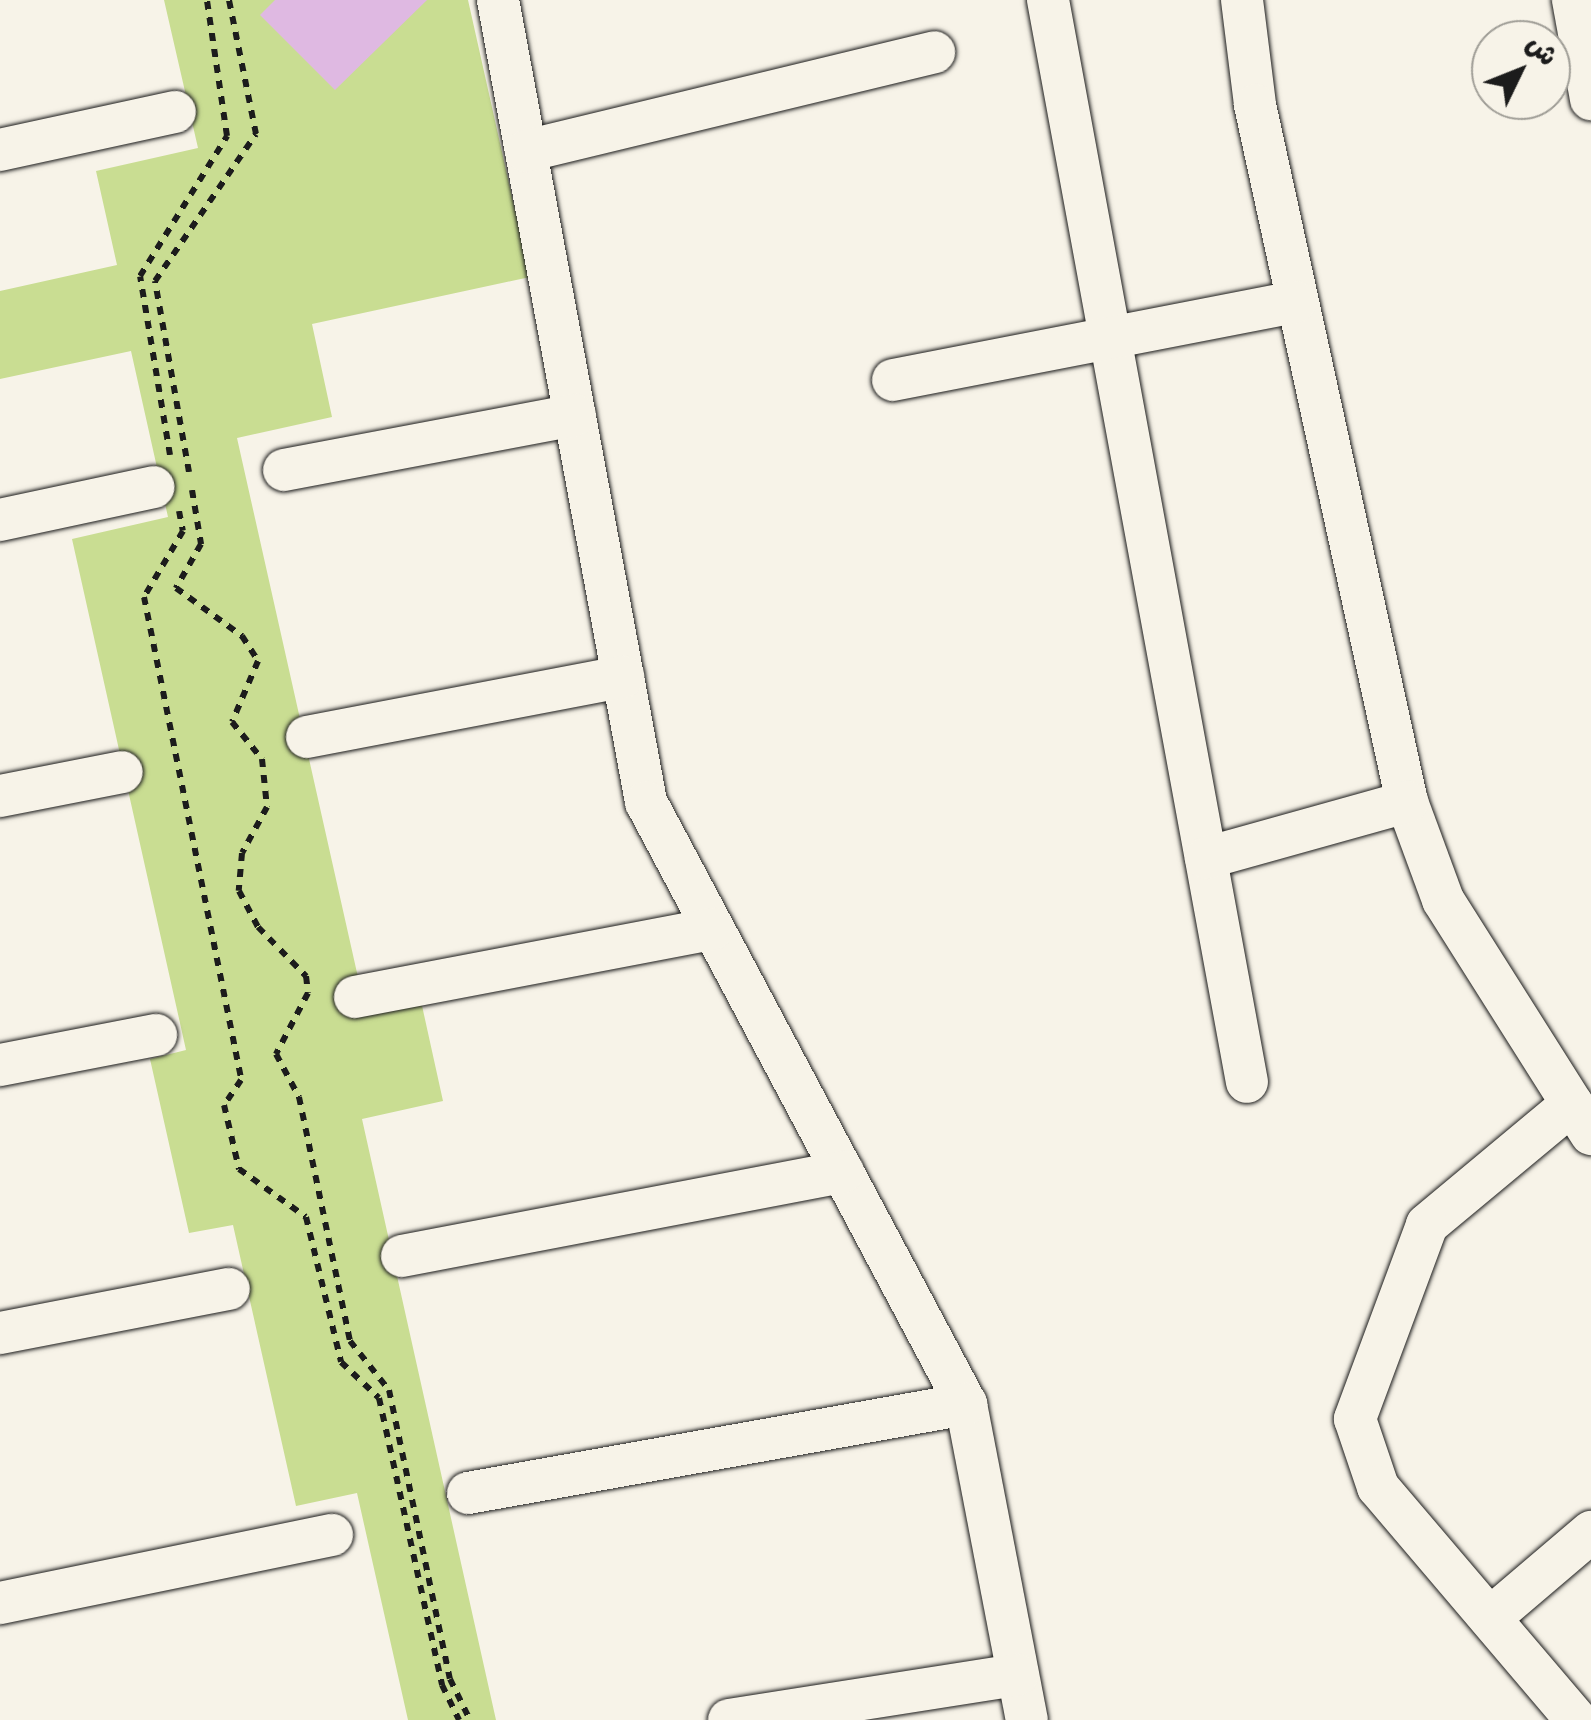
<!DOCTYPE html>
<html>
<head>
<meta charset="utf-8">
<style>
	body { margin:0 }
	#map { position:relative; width:1591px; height:1720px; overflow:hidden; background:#f7f3e8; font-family:"Architects Daughter","Playpen Sans Arabic",sans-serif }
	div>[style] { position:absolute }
	.green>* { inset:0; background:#c9dd92 }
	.building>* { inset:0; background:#dfb9e2 }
	.path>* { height:6px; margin-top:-3px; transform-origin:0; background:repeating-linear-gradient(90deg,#1c1c1c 0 8px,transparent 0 16px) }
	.roads { filter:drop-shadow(0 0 2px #1c1c1c) drop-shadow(0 0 2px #1c1c1c) }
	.minor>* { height:42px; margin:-21px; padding:0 21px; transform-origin:21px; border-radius:21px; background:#f7f3e8 }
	span { translate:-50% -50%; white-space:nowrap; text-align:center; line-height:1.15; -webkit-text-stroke:9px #f7f3e8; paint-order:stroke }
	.north { position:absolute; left:1471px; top:20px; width:100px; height:100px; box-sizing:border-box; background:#f7f3e8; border:2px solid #9f9d96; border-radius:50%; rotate:47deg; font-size:28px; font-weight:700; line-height:40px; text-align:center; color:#1c1c1c }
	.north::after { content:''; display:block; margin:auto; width:35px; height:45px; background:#1c1c1c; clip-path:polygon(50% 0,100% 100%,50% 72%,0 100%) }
</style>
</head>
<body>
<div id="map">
	<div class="green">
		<div style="clip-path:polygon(164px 0,468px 0,530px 277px,312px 324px,332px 417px,237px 438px,364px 1004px,419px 992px,443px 1101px,362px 1119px,496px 1720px,408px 1720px,357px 1493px,296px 1506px,233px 1225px,189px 1233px,150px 1059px,186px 1050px,72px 539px,168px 517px,131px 351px,0 379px,0 291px,117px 265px,96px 171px,198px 148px)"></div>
	</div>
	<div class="building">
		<div style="clip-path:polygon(275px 0,427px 0,335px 90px,260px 15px)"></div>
	</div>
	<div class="path">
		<div style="left:170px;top:455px;width:181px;rotate:-99.5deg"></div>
		<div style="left:140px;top:276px;width:165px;rotate:-58.1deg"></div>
		<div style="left:227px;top:136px;width:137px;rotate:-98.4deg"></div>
		<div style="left:189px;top:472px;width:194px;rotate:-100.1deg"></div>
		<div style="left:155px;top:281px;width:178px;rotate:-55.5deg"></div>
		<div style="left:256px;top:134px;width:137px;rotate:-101.4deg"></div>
		<div style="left:192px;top:490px;width:55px;rotate:80.5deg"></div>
		<div style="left:201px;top:544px;width:51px;rotate:119.6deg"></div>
		<div style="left:176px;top:588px;width:82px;rotate:36deg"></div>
		<div style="left:242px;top:636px;width:30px;rotate:57deg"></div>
		<div style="left:258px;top:661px;width:66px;rotate:113.1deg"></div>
		<div style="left:232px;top:722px;width:48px;rotate:51deg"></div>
		<div style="left:262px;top:759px;width:48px;rotate:84.1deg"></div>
		<div style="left:267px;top:807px;width:52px;rotate:118.5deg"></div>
		<div style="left:242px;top:853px;width:38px;rotate:95deg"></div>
		<div style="left:239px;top:891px;width:41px;rotate:62.2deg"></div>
		<div style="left:258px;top:927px;width:69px;rotate:45.6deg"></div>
		<div style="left:306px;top:976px;width:17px;rotate:83deg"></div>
		<div style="left:308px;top:993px;width:69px;rotate:117.7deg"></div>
		<div style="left:276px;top:1054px;width:49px;rotate:61.9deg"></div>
		<div style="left:299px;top:1097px;width:249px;rotate:78.2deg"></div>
		<div style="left:350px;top:1341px;width:63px;rotate:51.5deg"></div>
		<div style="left:389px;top:1390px;width:295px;rotate:78.1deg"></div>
		<div style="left:450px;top:1679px;width:46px;rotate:64deg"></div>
		<div style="left:179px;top:511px;width:20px;rotate:79deg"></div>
		<div style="left:183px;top:531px;width:77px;rotate:120.6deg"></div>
		<div style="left:144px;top:597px;width:493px;rotate:78.6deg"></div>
		<div style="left:241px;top:1080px;width:30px;rotate:124deg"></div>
		<div style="left:224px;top:1105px;width:66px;rotate:76.8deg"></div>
		<div style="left:239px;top:1169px;width:82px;rotate:35.6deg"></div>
		<div style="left:306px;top:1217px;width:149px;rotate:76.4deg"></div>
		<div style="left:341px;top:1362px;width:52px;rotate:43.5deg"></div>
		<div style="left:379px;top:1398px;width:294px;rotate:77.6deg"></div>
		<div style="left:442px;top:1685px;width:39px;rotate:64deg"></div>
	</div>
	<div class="roads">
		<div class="minor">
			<div style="left:498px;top:0;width:816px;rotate:79.54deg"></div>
			<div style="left:646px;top:802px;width:682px;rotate:62.01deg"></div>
			<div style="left:966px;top:1404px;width:322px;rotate:79.1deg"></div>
			<div style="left:1048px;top:0;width:1100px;rotate:79.58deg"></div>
			<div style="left:1242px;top:0;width:106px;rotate:82.9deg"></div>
			<div style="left:1255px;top:105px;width:713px;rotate:77.7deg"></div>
			<div style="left:1407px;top:802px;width:104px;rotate:69.8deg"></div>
			<div style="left:1443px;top:900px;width:277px;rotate:57.7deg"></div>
			<div style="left:1573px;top:0;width:101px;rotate:79.7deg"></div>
			<div style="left:0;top:150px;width:179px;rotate:-12.3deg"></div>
			<div style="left:526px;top:151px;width:420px;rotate:-13.6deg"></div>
			<div style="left:893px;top:380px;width:410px;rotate:-11deg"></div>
			<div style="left:284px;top:470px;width:296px;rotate:-10.7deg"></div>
			<div style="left:0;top:520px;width:157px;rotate:-12.1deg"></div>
			<div style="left:307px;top:737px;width:322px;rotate:-10.8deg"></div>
			<div style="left:0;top:796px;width:124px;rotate:-11.1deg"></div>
			<div style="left:1206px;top:858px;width:209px;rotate:-15.6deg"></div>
			<div style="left:355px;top:997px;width:364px;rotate:-10.8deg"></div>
			<div style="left:0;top:1065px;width:159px;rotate:-10.9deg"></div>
			<div style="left:1572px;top:1104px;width:189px;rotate:140.2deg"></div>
			<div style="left:1427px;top:1225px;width:207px;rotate:110.4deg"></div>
			<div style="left:1355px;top:1419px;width:72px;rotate:71.3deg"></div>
			<div style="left:1378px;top:1487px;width:306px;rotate:49.6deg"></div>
			<div style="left:402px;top:1256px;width:449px;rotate:-10.8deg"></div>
			<div style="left:0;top:1333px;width:233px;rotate:-10.9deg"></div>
			<div style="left:468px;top:1493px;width:506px;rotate:-10.13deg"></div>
			<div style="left:0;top:1603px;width:339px;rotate:-11.6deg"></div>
			<div style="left:1490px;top:1618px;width:133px;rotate:-40.4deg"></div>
			<div style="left:729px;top:1720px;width:292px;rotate:-8.9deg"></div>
		</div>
	</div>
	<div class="north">ش</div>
</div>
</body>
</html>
